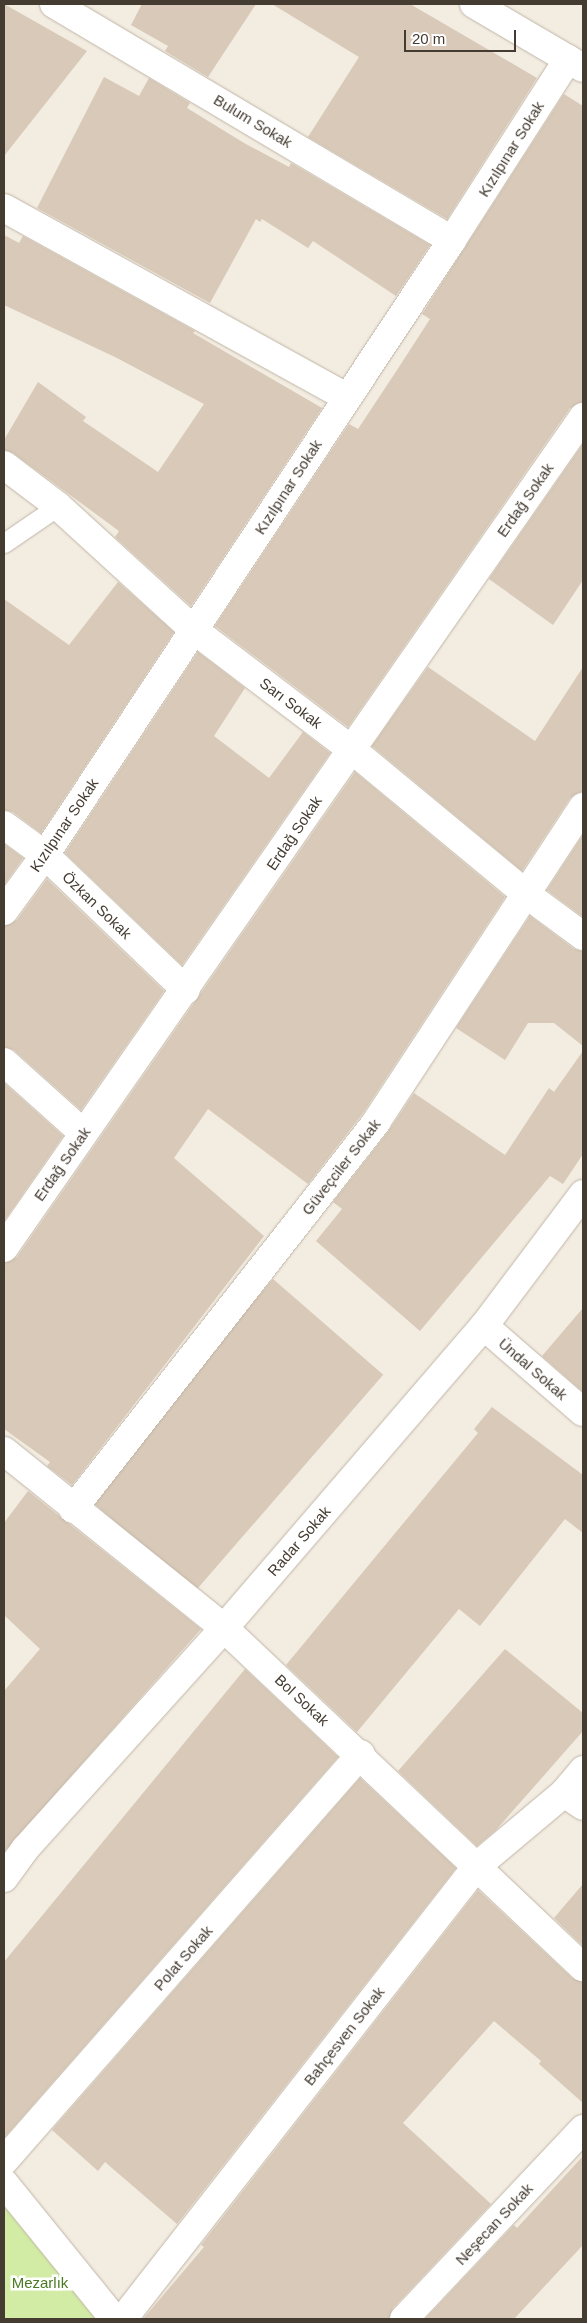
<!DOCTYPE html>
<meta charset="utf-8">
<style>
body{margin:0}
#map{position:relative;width:587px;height:2323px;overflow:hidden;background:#f2ece1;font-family:Helvetica,sans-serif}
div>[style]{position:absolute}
.green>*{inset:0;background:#d2eba5}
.building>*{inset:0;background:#d8c9b8;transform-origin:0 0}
.roads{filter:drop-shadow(0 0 1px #c1b5a6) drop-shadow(0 0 1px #c1b5a6)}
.service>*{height:19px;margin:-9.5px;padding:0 9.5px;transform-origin:9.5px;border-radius:9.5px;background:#fff}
.minor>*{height:28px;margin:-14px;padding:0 14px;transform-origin:14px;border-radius:14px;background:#fff}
span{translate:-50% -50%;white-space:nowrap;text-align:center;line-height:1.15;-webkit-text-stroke:5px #fff;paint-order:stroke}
.street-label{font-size:15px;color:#443b31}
.park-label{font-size:15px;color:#4a7a21}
.frame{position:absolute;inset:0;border:5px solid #443b31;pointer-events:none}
.scale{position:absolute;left:404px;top:30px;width:112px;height:22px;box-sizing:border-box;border:2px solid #443b31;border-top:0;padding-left:6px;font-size:15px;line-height:18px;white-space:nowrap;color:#443b31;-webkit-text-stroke:4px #fff;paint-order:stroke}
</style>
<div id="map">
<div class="green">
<i style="clip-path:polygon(4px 2179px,114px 2319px,4px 2319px)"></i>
</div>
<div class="building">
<i style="clip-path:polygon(4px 4px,87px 51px,4px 156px)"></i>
<i style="clip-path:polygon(142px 4px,256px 4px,208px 77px,165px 51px,168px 46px,131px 25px)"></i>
<i style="clip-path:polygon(272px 4px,410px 4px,537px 78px,447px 219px,308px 137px,359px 57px)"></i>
<i style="clip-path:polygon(104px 77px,139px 96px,149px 78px,190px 103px,187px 108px,244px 143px,289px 167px,291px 163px,430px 245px,396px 296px,313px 241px,308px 248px,262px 219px,260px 222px,256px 219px,210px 303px,37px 208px)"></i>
<i style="clip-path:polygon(564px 94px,583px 106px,583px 402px,570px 408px,348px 727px,215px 626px,349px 424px,358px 429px,399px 367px,430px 319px,422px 314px)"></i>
<i style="clip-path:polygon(4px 235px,19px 243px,23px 236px,195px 331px,193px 333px,322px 408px,191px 606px,115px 537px,119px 531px,13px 453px,4px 450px,4px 440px,38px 382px,86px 417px,83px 421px,158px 472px,204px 404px,115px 357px,4px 305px)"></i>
<i style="clip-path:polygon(583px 444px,583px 580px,553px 625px,489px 579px)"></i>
<i style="clip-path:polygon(118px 582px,174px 632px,41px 833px,13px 812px,4px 810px,4px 599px,69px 645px)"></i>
<i style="clip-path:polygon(198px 652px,245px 688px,214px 736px,269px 778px,303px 732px,330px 753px,182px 965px,65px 853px)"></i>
<i style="clip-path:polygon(428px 667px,535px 741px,583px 667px,583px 791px,570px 798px,522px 871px,372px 746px)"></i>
<i style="clip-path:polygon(355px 772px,505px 897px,363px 1113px,308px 1184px,208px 1109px,174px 1158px,264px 1236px,72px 1485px,47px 1466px,50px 1462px,4px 1429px,4px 1263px,17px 1257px)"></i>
<i style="clip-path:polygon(583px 835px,583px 917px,547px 890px)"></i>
<i style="clip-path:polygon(4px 844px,23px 858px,4px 885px)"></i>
<i style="clip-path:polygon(47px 879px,164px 991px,81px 1110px,14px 1050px,4px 1047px,4px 926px,17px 920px)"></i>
<i style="clip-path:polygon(530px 916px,574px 949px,583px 951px,583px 1046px,554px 1023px,528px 1023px,505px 1060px,456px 1028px)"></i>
<i style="clip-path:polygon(583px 1051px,583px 1154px,563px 1184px,550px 1176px,420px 1331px,316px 1241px,342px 1209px,333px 1202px,388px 1132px,414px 1093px,505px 1155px,549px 1088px,554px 1092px)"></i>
<i style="clip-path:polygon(4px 1083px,63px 1136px,4px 1221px)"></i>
<i style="left:273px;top:1279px;width:146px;height:287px;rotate:41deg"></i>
<i style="clip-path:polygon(583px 1308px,583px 1392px,542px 1356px)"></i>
<i style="clip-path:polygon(492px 1407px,583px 1475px,583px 1533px,565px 1519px,480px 1626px,459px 1609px,357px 1732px,286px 1665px,478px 1433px,474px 1429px)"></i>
<i style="clip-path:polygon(28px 1491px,201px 1629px,4px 1852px,4px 1691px,40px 1649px,4px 1615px,4px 1523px)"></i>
<i style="clip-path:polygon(505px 1649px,583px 1713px,583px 1731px,496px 1830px,477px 1846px,398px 1771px)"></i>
<i style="clip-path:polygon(245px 1669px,338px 1757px,4px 2138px,4px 1962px)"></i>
<i style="clip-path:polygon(360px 1778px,456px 1868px,177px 2224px,105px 2162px,98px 2171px,52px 2130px)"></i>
<i style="clip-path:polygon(583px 1884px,583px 1946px,554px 1918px)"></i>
<i style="clip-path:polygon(478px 1890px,572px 1978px,583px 1982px,583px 2103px,539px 2064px,541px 2061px,494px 2021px,403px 2123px,491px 2204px,393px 2308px,389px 2319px,143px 2319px,204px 2247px,201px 2245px)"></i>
<i style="clip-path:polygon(583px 2156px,583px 2245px,514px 2319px,425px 2319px,514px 2225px,517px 2228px)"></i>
</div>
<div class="roads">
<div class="service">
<i style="left:4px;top:543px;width:65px;rotate:-34.4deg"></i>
</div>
<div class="minor">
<i style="left:54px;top:4px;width:463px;rotate:30.7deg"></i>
<i style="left:474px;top:4px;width:126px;rotate:30.4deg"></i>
<i style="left:4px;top:208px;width:392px;rotate:28.9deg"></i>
<i style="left:4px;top:465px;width:68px;rotate:37.2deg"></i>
<i style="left:58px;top:506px;width:184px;rotate:42.4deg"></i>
<i style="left:194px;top:630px;width:197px;rotate:37.2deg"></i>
<i style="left:351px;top:749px;width:227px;rotate:39.6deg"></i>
<i style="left:526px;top:894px;width:71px;rotate:36.4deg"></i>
<i style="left:4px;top:825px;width:51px;rotate:36.2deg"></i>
<i style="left:45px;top:855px;width:195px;rotate:43.8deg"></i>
<i style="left:4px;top:911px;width:69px;rotate:-53.8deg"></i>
<i style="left:45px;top:855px;width:737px;rotate:-56.5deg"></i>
<i style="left:452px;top:240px;width:215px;rotate:-57.3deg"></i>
<i style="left:4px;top:1062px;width:106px;rotate:41.9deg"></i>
<i style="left:4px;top:1248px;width:1013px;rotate:-55.13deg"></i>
<i style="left:484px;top:1326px;width:131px;rotate:41deg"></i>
<i style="left:4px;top:1451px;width:282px;rotate:38.8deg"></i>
<i style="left:224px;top:1628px;width:494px;rotate:43.4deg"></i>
<i style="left:73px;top:1509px;width:492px;rotate:-51.9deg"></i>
<i style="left:376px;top:1122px;width:377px;rotate:-56.7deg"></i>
<i style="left:564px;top:1793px;width:23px;rotate:34deg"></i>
<i style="left:4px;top:1878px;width:36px;rotate:-54deg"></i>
<i style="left:25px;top:1849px;width:297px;rotate:-48deg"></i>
<i style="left:224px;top:1628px;width:399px;rotate:-49.3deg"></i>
<i style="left:484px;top:1326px;width:165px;rotate:-53.1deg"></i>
<i style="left:4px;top:2161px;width:541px;rotate:-48.74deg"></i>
<i style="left:4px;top:2183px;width:175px;rotate:51deg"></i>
<i style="left:123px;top:2319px;width:575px;rotate:-51.99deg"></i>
<i style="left:477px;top:1866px;width:114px;rotate:-40deg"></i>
<i style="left:564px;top:1793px;width:30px;rotate:-50deg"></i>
<i style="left:404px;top:2319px;width:261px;rotate:-46.7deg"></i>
</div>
</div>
<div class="street-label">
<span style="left:253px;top:121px;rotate:31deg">Bulum Sokak</span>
<span style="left:511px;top:149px;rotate:-58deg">Kızılpınar Sokak</span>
<span style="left:288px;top:487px;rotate:-57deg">Kızılpınar Sokak</span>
<span style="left:525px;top:500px;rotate:-55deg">Erdağ Sokak</span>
<span style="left:291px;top:703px;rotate:37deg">Sarı Sokak</span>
<span style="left:64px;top:825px;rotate:-56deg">Kızılpınar Sokak</span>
<span style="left:294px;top:833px;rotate:-56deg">Erdağ Sokak</span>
<span style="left:97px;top:905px;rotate:44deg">Özkan Sokak</span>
<span style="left:62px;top:1164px;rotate:-55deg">Erdağ Sokak</span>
<span style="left:341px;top:1167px;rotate:-52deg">Güveçciler Sokak</span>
<span style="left:533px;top:1369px;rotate:41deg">Ündal Sokak</span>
<span style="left:299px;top:1541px;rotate:-49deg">Radar Sokak</span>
<span style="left:302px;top:1700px;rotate:43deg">Bol Sokak</span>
<span style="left:183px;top:1958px;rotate:-49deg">Polat Sokak</span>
<span style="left:344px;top:2036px;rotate:-52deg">Bahçesven Sokak</span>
<span style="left:494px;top:2224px;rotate:-47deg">Neşecan Sokak</span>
</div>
<div class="park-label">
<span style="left:40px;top:2283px">Mezarlık</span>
</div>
<div class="frame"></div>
<div class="scale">20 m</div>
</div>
